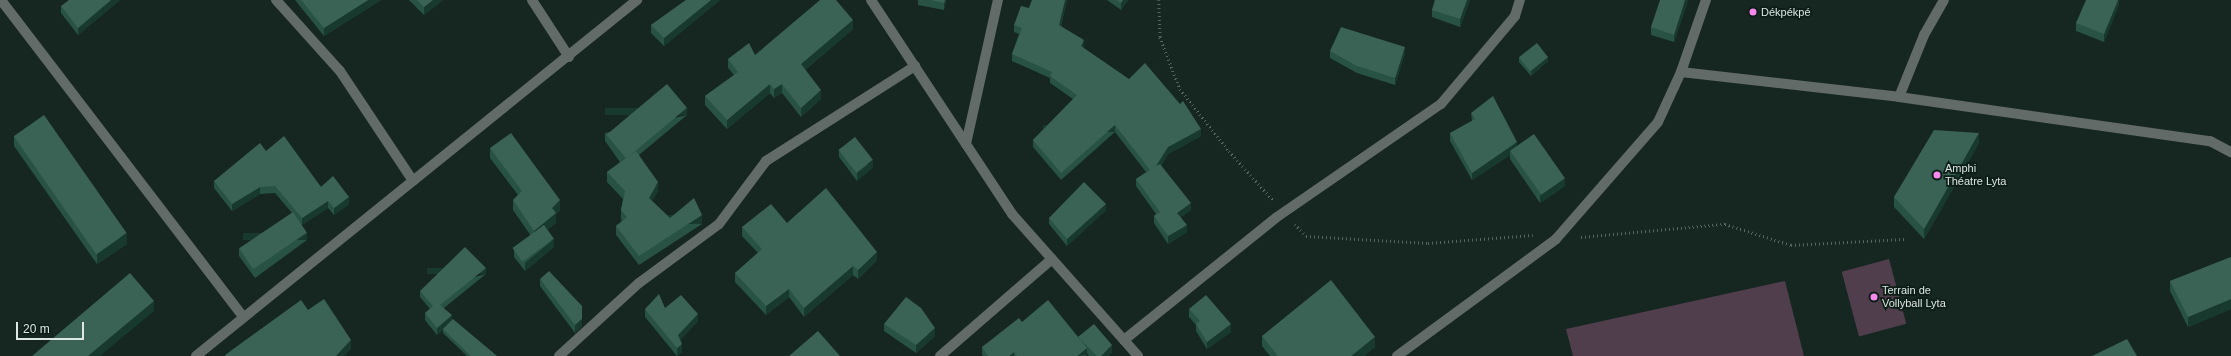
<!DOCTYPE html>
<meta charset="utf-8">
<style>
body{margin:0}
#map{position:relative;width:2231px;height:356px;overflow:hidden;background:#162620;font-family:Helvetica,sans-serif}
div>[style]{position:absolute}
.green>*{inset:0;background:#503e4d;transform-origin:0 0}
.path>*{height:2.5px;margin-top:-1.25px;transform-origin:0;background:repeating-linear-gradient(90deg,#57655f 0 1px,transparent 0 4px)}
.minor>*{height:10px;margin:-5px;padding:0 5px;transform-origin:5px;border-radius:5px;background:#636b68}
.wall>*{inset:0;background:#275244}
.shaded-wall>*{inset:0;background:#183a2e;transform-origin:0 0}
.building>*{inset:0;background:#3a6255;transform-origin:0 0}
.dots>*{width:11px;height:11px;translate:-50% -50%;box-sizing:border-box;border:2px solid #0d1d17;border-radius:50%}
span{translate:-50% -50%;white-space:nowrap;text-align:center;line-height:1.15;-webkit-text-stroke:3.5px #0d1d17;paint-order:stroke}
.poi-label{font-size:11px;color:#dde7e3}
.left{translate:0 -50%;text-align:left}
.scale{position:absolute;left:16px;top:322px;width:68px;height:18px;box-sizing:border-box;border:2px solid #dde7e3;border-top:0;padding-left:5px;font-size:12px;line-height:14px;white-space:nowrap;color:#dde7e3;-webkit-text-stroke:3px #0d1d17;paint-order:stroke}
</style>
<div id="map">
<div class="green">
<i style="left:1889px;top:259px;width:67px;height:49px;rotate:75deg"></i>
<i style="clip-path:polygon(1785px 281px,1804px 356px,1573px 356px,1566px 329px)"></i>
</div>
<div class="path">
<i style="left:1159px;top:0;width:37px;rotate:88deg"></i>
<i style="left:1160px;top:37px;width:56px;rotate:69deg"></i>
<i style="left:1180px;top:89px;width:79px;rotate:51.7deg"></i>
<i style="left:1229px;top:151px;width:66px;rotate:48.1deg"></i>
<i style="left:1295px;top:224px;width:16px;rotate:47deg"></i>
<i style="left:1306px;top:236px;width:122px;rotate:3.3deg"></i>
<i style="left:1428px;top:243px;width:105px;rotate:-4.4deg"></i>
<i style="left:1581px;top:237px;width:145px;rotate:-5.2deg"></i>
<i style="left:1725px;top:224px;width:69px;rotate:17.7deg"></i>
<i style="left:1791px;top:245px;width:114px;rotate:-3deg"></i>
</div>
<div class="minor">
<i style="left:1px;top:0;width:399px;rotate:52.6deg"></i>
<i style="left:276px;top:0;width:96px;rotate:48deg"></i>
<i style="left:340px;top:71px;width:132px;rotate:56.4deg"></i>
<i style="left:532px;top:0;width:68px;rotate:57deg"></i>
<i style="left:871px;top:0;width:256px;rotate:56.6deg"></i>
<i style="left:1012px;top:214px;width:190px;rotate:48.4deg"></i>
<i style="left:1681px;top:72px;width:219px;rotate:6.5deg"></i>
<i style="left:1899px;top:97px;width:314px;rotate:8.1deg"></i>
<i style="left:2210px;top:141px;width:24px;rotate:28deg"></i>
<i style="left:1899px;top:97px;width:67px;rotate:-68deg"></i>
<i style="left:1924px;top:35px;width:40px;rotate:-60.3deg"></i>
<i style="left:966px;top:144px;width:148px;rotate:-77.5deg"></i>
<i style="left:1124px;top:340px;width:196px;rotate:-38.8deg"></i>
<i style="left:1277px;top:217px;width:199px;rotate:-34.6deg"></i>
<i style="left:1441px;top:104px;width:115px;rotate:-49.9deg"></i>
<i style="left:1515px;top:16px;width:17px;rotate:-73deg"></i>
<i style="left:196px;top:356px;width:567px;rotate:-38.91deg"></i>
<i style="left:559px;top:356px;width:108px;rotate:-42.4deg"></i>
<i style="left:639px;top:283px;width:99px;rotate:-36.4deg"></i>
<i style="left:719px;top:224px;width:79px;rotate:-53.3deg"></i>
<i style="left:766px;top:161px;width:177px;rotate:-32.5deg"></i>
<i style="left:940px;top:356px;width:148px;rotate:-40.9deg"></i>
<i style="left:1397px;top:356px;width:197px;rotate:-36.3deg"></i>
<i style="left:1556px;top:239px;width:155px;rotate:-48.9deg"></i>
<i style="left:1658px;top:122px;width:55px;rotate:-65.3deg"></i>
<i style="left:1681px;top:72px;width:76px;rotate:-70.9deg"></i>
</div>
<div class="wall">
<i style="clip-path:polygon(120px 0,78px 35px,61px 13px,61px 6px)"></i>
<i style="clip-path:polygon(295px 0,381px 0,324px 36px)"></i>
<i style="clip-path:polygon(409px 0,443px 0,424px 15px)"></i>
<i style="clip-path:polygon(686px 0,720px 0,664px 46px,651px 33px,651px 25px)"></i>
<i style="clip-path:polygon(918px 0,946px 0,944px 10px,918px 5px)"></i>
<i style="clip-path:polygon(1032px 0,1067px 0,1061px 26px,1084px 47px,1083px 48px,1201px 136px,1168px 154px,1161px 166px,1191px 210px,1181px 217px,1187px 232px,1168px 244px,1154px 223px,1154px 216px,1156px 214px,1136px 186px,1136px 179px,1146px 172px,1115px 132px,1061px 180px,1033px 147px,1033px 140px,1073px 99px,1050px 83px,1050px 78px,1012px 61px,1012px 54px,1019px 34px,1014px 32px,1014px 25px,1029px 8px)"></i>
<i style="clip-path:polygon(1107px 0,1128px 0,1121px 10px)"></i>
<i style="clip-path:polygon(1435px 0,1470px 0,1460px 27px,1432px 17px,1432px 10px)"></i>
<i style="clip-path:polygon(1688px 0,1674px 42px,1651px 35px,1651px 27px)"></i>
<i style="clip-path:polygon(2119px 0,2119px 4px,2104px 42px,2076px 31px,2076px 23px)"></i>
<i style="clip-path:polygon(853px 29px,805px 70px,821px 99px,801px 117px,782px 93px,774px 98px,770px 93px,727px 129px,705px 105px,705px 96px,734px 75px,728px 68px,728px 59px,755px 55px)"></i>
<i style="clip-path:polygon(1330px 51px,1405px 53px,1395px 85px,1357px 73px,1330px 58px)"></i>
<i style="clip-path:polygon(1519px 58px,1548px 61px,1531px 76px,1519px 62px)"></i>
<i style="clip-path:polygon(1471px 113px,1517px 146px,1565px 186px,1540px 203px,1510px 159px,1510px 155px,1472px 180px,1450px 141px,1450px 133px,1472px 121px)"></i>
<i style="clip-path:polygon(687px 115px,639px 155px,658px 191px,652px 201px,670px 218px,702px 224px,639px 265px,616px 235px,616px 226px,622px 221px,621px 219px,621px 210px,623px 199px,607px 182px,607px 172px,620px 162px,605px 141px,605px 133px)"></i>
<i style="clip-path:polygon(14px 136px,127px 244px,97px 264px,14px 146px)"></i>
<i style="clip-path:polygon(1979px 143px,1924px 239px,1894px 207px,1894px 197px)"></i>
<i style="clip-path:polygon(490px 148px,560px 210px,556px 214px,556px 223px,547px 230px,554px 247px,525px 271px,514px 257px,514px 250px,531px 236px,513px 210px,513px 200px,518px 195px,490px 158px)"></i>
<i style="clip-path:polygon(839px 150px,873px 167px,857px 181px,839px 157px)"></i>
<i style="clip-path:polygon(266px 151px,349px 204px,334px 215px,328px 208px,302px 225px,299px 222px,307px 240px,255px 278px,239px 256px,239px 249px,292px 213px,275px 193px,260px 194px,232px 211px,214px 188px,214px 181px)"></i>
<i style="clip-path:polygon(1106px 210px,1067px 246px,1049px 224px,1049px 218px)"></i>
<i style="clip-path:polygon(787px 223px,877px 260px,858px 279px,853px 275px,804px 317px,789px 297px,766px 315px,735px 282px,735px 273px,758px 253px,742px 236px,742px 227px)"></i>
<i style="clip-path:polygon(2231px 257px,2231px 309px,2188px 327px,2170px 291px,2170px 281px)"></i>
<i style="clip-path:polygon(486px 274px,444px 308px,452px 320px,497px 356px,467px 356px,443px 333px,443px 329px,445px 328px,437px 335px,425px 320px,425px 313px,430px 309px,420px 297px,420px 291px)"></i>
<i style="clip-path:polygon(540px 279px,582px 326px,575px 333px,540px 286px)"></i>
<i style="clip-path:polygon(665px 308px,698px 321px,680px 340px,682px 352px,677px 356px,645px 317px,645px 309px)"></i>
<i style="clip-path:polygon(1189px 309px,1231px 332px,1207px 349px,1196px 331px,1196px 325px,1189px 317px)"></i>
<i style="clip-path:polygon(1022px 322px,1078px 338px,1112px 352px,1108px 356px,1089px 356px,1087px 353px,1087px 355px,1086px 356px,983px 356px,982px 354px,982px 347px)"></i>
<i style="clip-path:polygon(884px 324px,935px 336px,916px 353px,884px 331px)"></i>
<i style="clip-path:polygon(1262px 336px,1375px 347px,1364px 356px,1270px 356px,1262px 346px)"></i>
</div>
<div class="shaded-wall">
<i style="clip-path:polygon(111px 0,120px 0,78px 35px,78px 28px)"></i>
<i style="clip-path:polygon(368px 0,381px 0,324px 36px,324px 28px)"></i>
<i style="clip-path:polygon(433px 0,443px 0,424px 15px,424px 7px)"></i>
<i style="clip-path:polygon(711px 0,720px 0,664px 46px,664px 38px)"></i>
<i style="clip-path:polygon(945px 0,946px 0,944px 10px,944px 3px)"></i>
<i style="clip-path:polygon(1065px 0,1067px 0,1059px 32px,1059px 25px)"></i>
<i style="clip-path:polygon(1123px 0,1128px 0,1121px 10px,1121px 3px)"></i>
<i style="clip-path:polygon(1467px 0,1470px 0,1460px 27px,1460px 19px)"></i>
<i style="clip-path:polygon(1685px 0,1688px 0,1674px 42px,1674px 35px)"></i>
<i style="clip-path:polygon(2118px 0,2119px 0,2119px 4px,2104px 42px,2104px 34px)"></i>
<i style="clip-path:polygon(853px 20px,853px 29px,801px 73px,801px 64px)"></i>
<i style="clip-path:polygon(1084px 40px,1084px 47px,1081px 53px,1081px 46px)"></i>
<i style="clip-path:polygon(1405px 47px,1405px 53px,1395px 85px,1395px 78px)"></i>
<i style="clip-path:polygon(1548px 57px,1548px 61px,1531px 76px,1531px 71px)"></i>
<i style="clip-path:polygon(770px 84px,770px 93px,727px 129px,727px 120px)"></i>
<i style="clip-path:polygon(782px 84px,782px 93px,774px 98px,774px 89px)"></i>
<i style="clip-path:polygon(821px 90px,821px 99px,801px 117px,801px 108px)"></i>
<i style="left:687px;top:108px;width:7px;height:82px;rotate:90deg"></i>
<i style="left:1115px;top:125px;width:7px;height:72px;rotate:90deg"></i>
<i style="clip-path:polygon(1201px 129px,1201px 136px,1168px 154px,1156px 174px,1156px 166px,1168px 147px)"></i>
<i style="clip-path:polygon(1979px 133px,1979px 143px,1924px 239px,1924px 229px)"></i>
<i style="clip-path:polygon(1517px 142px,1517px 150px,1510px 151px,1510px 155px,1472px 180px,1472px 173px)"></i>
<i style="clip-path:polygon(873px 160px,873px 167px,857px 181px,857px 173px)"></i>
<i style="clip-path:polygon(1565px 178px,1565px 186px,1540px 203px,1540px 195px)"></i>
<i style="clip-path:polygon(658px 182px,658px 191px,649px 207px,649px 198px)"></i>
<i style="clip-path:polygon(260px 187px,260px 194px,232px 211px,232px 204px)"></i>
<i style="clip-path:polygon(349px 197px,349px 204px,334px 215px,334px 208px)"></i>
<i style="clip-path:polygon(560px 200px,560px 210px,556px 214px,556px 223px,534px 241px,534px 231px,552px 208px)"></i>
<i style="clip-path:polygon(328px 201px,328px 208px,302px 225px,302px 218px)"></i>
<i style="clip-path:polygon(1191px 203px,1191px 210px,1177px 220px,1177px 213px)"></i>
<i style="clip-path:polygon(1106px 204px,1106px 210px,1067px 246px,1067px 239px)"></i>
<i style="left:702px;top:215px;width:9px;height:75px;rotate:90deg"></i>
<i style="clip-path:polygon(1187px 225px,1187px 232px,1168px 244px,1168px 236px)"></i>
<i style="clip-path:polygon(127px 233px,127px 244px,97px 264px,97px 254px)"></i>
<i style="left:307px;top:233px;width:7px;height:64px;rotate:90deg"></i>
<i style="clip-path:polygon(554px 239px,554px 247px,525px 271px,525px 263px)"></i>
<i style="clip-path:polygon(877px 252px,877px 260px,858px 279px,858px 270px)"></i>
<i style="clip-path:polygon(853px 266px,853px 275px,804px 317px,804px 308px)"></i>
<i style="left:486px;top:268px;width:6px;height:59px;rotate:90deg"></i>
<i style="clip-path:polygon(789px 289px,789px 297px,766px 315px,766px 306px)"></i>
<i style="clip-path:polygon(2231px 299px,2231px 309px,2188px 327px,2188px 317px)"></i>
<i style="clip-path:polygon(154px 301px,154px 311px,100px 356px,88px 356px)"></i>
<i style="clip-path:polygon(582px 306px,582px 326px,575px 333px,575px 325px)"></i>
<i style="clip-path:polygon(698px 314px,698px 321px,678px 342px,678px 335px)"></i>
<i style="clip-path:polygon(452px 315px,452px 321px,437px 335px,437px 328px)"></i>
<i style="clip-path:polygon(1231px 324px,1231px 332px,1207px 349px,1207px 342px)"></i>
<i style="clip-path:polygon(935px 328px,935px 336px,916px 353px,916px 345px)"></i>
<i style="clip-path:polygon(1375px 337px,1375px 347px,1364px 356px,1351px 356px)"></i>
<i style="clip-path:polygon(351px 340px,351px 349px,344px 356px,336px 356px)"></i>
<i style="clip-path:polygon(682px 344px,682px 352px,677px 356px,677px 348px)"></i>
<i style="clip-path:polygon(1112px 345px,1112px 352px,1108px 356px,1101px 356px)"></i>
<i style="clip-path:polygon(1087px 348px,1087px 355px,1077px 356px)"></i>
<i style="clip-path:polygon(1014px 352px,1014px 356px,1009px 356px)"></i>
</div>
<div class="building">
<i style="clip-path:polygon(69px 0,111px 0,78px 28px,61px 6px)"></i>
<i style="clip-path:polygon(301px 0,368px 0,324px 28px)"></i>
<i style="clip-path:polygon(417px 0,433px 0,424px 7px)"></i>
<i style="clip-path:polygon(686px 0,711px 0,664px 38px,651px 25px)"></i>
<i style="clip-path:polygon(820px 0,836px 0,853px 20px,801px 64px,821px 90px,801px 108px,782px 84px,774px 89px,770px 84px,727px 120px,705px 96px,738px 72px,728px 59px,749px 43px,755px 55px)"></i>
<i style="clip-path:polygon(931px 0,945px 0,944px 3px)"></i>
<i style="clip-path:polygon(1032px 0,1065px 0,1059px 25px,1084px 40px,1081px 46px,1129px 79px,1145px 63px,1180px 104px,1183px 101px,1201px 129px,1168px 147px,1156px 166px,1160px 164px,1191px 203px,1177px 213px,1187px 225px,1168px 236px,1154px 216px,1160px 212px,1136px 179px,1150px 170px,1115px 125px,1061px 173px,1033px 140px,1077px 95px,1050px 76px,1052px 72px,1012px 54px,1022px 28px,1014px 25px,1021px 6px,1029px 8px)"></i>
<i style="clip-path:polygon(1117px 0,1123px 0,1121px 3px)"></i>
<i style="clip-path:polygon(1435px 0,1467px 0,1460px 19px,1432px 10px)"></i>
<i style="clip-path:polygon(1660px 0,1685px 0,1674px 35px,1651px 27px)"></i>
<i style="clip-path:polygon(2086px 0,2118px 0,2104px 34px,2076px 23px)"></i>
<i style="clip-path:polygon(1341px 27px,1405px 47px,1395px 78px,1357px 66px,1330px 51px)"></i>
<i style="left:1537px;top:43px;width:18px;height:23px;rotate:52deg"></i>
<i style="left:667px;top:84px;width:31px;height:79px;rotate:50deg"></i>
<i style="clip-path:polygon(1493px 96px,1517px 142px,1472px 173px,1450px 133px,1475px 119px,1471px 113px)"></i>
<i style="left:44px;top:115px;width:144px;height:37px;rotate:55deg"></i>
<i style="clip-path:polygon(1934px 130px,1979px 133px,1924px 229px,1894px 197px)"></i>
<i style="clip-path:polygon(511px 133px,560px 200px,552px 208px,556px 213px,534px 231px,513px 200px,522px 191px,490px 148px)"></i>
<i style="left:1534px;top:134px;width:54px;height:29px;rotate:55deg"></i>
<i style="clip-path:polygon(284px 136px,321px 187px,333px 176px,349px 197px,334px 208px,328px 201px,302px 218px,275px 186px,260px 187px,232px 204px,214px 181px,260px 143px,266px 151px)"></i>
<i style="left:855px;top:137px;width:29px;height:21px;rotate:52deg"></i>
<i style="clip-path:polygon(636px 151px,658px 182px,649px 198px,670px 218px,694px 198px,702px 215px,639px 256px,616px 226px,627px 217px,621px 210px,625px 191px,607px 172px)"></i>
<i style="clip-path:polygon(1084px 182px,1106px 204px,1067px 239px,1049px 218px)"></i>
<i style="clip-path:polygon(826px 188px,877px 252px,858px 270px,853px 266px,804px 308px,789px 289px,766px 306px,735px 273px,762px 249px,742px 227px,771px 204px,787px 223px)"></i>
<i style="left:293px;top:212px;width:25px;height:65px;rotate:56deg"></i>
<i style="left:544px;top:225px;width:17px;height:39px;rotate:54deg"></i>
<i style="clip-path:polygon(465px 247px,486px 268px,440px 305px,452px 315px,437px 328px,425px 313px,433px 306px,420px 291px)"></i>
<i style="clip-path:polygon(2231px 257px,2231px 299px,2188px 317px,2170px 281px)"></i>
<i style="clip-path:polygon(549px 271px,582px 306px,582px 319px,575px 325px,540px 279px)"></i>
<i style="clip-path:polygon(130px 273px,154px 301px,88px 356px,32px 356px)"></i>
<i style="clip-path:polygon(1331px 280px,1375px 337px,1351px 356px,1278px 356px,1262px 336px)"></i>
<i style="clip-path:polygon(659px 294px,665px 308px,681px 295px,698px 314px,678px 335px,682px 344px,677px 348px,645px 309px)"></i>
<i style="clip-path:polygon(1206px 295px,1231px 324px,1207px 342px,1196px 324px,1200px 321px,1189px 309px)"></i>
<i style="clip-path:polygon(906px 297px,921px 308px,935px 328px,916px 345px,884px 324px)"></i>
<i style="clip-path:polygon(324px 299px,351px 340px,336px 356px,225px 356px,225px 355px,301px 300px,308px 310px)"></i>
<i style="clip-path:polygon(1048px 300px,1087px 348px,1077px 356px,1017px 356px,1014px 352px,1009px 356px,988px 356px,982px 347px,1019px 318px,1022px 322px)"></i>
<i style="clip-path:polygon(453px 319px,497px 356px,471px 356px,443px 329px)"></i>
<i style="clip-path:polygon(1094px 324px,1112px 345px,1101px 356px,1097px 356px,1078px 337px)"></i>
<i style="clip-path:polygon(818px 331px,840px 356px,789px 356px)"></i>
<i style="clip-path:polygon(2127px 339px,2137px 356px,2092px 356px)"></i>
</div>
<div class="dots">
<i style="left:1753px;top:12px;background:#f788ec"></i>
<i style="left:1937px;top:175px;background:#f788ec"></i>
<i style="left:1874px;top:297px;background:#f788ec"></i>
</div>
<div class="poi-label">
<span class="left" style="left:1761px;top:12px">Dékpékpé</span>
<span class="left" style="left:1945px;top:175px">Amphi<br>Théatre Lyta</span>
<span class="left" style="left:1882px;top:297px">Terrain de<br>Vollyball Lyta</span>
</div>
<div class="scale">20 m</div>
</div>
